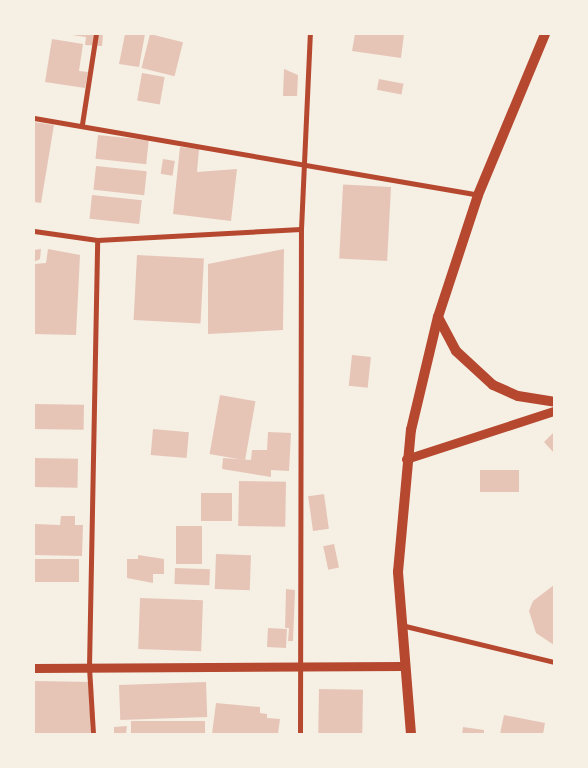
<!DOCTYPE html>
<style>
body{margin:0}
#map{position:relative;width:588px;height:768px;overflow:hidden;background:#f6efe4;font-family:Figtree,sans-serif}
div>[style]{position:absolute}
.building>*{inset:0;background:#e6c5b7;transform-origin:0 0}
.minor>*{height:5px;margin:-2.5px;padding:0 2.5px;transform-origin:2.5px;border-radius:2.5px;background:#b5482f}
.tertiary>*{height:9px;margin:-4.5px;padding:0 4.5px;transform-origin:4.5px;border-radius:4.5px;background:#b5482f}
.secondary>*{height:10px;margin:-5px;padding:0 5px;transform-origin:5px;border-radius:5px;background:#b5482f}
span{translate:-50% -50%;white-space:nowrap;text-align:center;line-height:1.15;-webkit-text-stroke:4.5px #f6efe4;paint-order:stroke}
.frame{position:absolute;inset:0;border:35px solid #f6efe4;pointer-events:none}
</style>
<div id="map">
<div class="building">
<i style="clip-path:polygon(65px 34px,103px 34px,102px 46px,85px 45px,86px 37px)"></i>
<i style="clip-path:polygon(125px 34px,145px 34px,139px 67px,119px 64px)"></i>
<i style="left:150px;top:34px;width:34px;height:35px;rotate:14deg"></i>
<i style="clip-path:polygon(355px 34px,404px 34px,401px 58px,352px 51px)"></i>
<i style="clip-path:polygon(52px 39px,83px 44px,79px 71px,88px 72px,85px 88px,45px 82px)"></i>
<i style="clip-path:polygon(284px 69px,298px 75px,297px 96px,283px 96px)"></i>
<i style="left:142px;top:73px;width:23px;height:28px;rotate:10deg"></i>
<i style="left:379px;top:79px;width:25px;height:11px;rotate:11deg"></i>
<i style="clip-path:polygon(34px 122px,54px 125px,41px 203px,34px 202px)"></i>
<i style="left:98px;top:135px;width:51px;height:24px;rotate:6deg"></i>
<i style="clip-path:polygon(180px 147px,199px 149px,197px 172px,237px 169px,231px 221px,173px 214px)"></i>
<i style="left:163px;top:159px;width:12px;height:15px;rotate:9deg"></i>
<i style="left:96px;top:166px;width:51px;height:24px;rotate:6deg"></i>
<i style="left:391px;top:187px;width:74px;height:48px;rotate:93deg"></i>
<i style="left:92px;top:195px;width:50px;height:24px;rotate:6deg"></i>
<i style="clip-path:polygon(41px 249px,40px 259px,34px 262px,34px 250px)"></i>
<i style="clip-path:polygon(48px 249px,80px 255px,76px 335px,34px 334px,34px 264px,46px 263px)"></i>
<i style="clip-path:polygon(284px 249px,283px 330px,208px 334px,208px 264px)"></i>
<i style="left:137px;top:255px;width:67px;height:65px;rotate:3deg"></i>
<i style="left:352px;top:355px;width:19px;height:31px;rotate:6deg"></i>
<i style="left:220px;top:395px;width:36px;height:60px;rotate:10deg"></i>
<i style="left:34px;top:404px;width:50px;height:25px;rotate:1deg"></i>
<i style="left:153px;top:429px;width:36px;height:26px;rotate:5deg"></i>
<i style="clip-path:polygon(268px 432px,291px 433px,289px 471px,271px 470px,271px 477px,222px 469px,223px 458px,251px 460px,252px 450px,267px 450px)"></i>
<i style="clip-path:polygon(554px 432px,554px 453px,544px 442px)"></i>
<i style="left:34px;top:458px;width:44px;height:29px;rotate:1deg"></i>
<i style="left:519px;top:470px;width:22px;height:39px;rotate:90deg"></i>
<i style="left:239px;top:481px;width:47px;height:45px;rotate:1deg"></i>
<i style="left:201px;top:493px;width:31px;height:28px"></i>
<i style="left:324px;top:494px;width:35px;height:16px;rotate:82deg"></i>
<i style="clip-path:polygon(61px 516px,75px 516px,75px 525px,83px 525px,82px 556px,34px 555px,35px 524px,60px 525px)"></i>
<i style="left:176px;top:526px;width:26px;height:38px"></i>
<i style="left:334px;top:544px;width:24px;height:11px;rotate:78deg"></i>
<i style="left:216px;top:554px;width:35px;height:35px;rotate:2deg"></i>
<i style="clip-path:polygon(138px 555px,164px 559px,164px 574px,153px 574px,153px 583px,127px 578px,127px 559px,138px 559px)"></i>
<i style="left:34px;top:559px;width:45px;height:23px"></i>
<i style="left:175px;top:568px;width:35px;height:16px;rotate:2deg"></i>
<i style="clip-path:polygon(554px 585px,554px 645px,536px 633px,529px 611px,533px 601px)"></i>
<i style="clip-path:polygon(286px 589px,295px 590px,293px 641px,288px 641px,289px 628px,285px 628px)"></i>
<i style="left:140px;top:598px;width:63px;height:51px;rotate:2deg"></i>
<i style="left:268px;top:628px;width:19px;height:19px;rotate:3deg"></i>
<i style="left:34px;top:681px;width:57px;height:53px;rotate:1deg"></i>
<i style="left:206px;top:682px;width:35px;height:87px;rotate:88deg"></i>
<i style="left:319px;top:689px;width:44px;height:45px;rotate:1deg"></i>
<i style="clip-path:polygon(216px 703px,260px 707px,260px 713px,267px 714px,267px 718px,280px 719px,278px 734px,212px 734px)"></i>
<i style="clip-path:polygon(504px 715px,545px 723px,543px 734px,500px 734px)"></i>
<i style="left:131px;top:721px;width:74px;height:13px"></i>
<i style="clip-path:polygon(127px 726px,126px 734px,114px 734px,114px 727px)"></i>
<i style="clip-path:polygon(463px 727px,484px 730px,484px 734px,462px 734px)"></i>
</div>
<div class="minor">
<i style="left:34px;top:118px;width:451px;rotate:9.8deg"></i>
<i style="left:82px;top:124px;width:91px;rotate:-81.2deg"></i>
<i style="left:34px;top:231px;width:64px;rotate:8.1deg"></i>
<i style="left:97px;top:240px;width:204px;rotate:-3.1deg"></i>
<i style="left:401px;top:625px;width:157px;rotate:13.6deg"></i>
<i style="left:93px;top:734px;width:67px;rotate:-93.4deg"></i>
<i style="left:89px;top:667px;width:427px;rotate:-88.9deg"></i>
<i style="left:300px;top:734px;width:505px;rotate:-89.89deg"></i>
<i style="left:301px;top:229px;width:195px;rotate:-87.4deg"></i>
</div>
<div class="tertiary">
<i style="left:406px;top:459px;width:156px;rotate:-18deg"></i>
<i style="left:34px;top:668px;width:369px;rotate:-0.3deg"></i>
</div>
<div class="secondary">
<i style="left:438px;top:317px;width:38px;rotate:62deg"></i>
<i style="left:456px;top:351px;width:50px;rotate:42.6deg"></i>
<i style="left:493px;top:385px;width:27px;rotate:24deg"></i>
<i style="left:518px;top:396px;width:36px;rotate:9deg"></i>
<i style="left:411px;top:734px;width:163px;rotate:-94.6deg"></i>
<i style="left:398px;top:572px;width:143px;rotate:-84.8deg"></i>
<i style="left:411px;top:430px;width:116px;rotate:-76.6deg"></i>
<i style="left:438px;top:317px;width:128px;rotate:-71.8deg"></i>
<i style="left:478px;top:195px;width:174px;rotate:-67.4deg"></i>
</div>
<div class="frame"></div>
</div>
